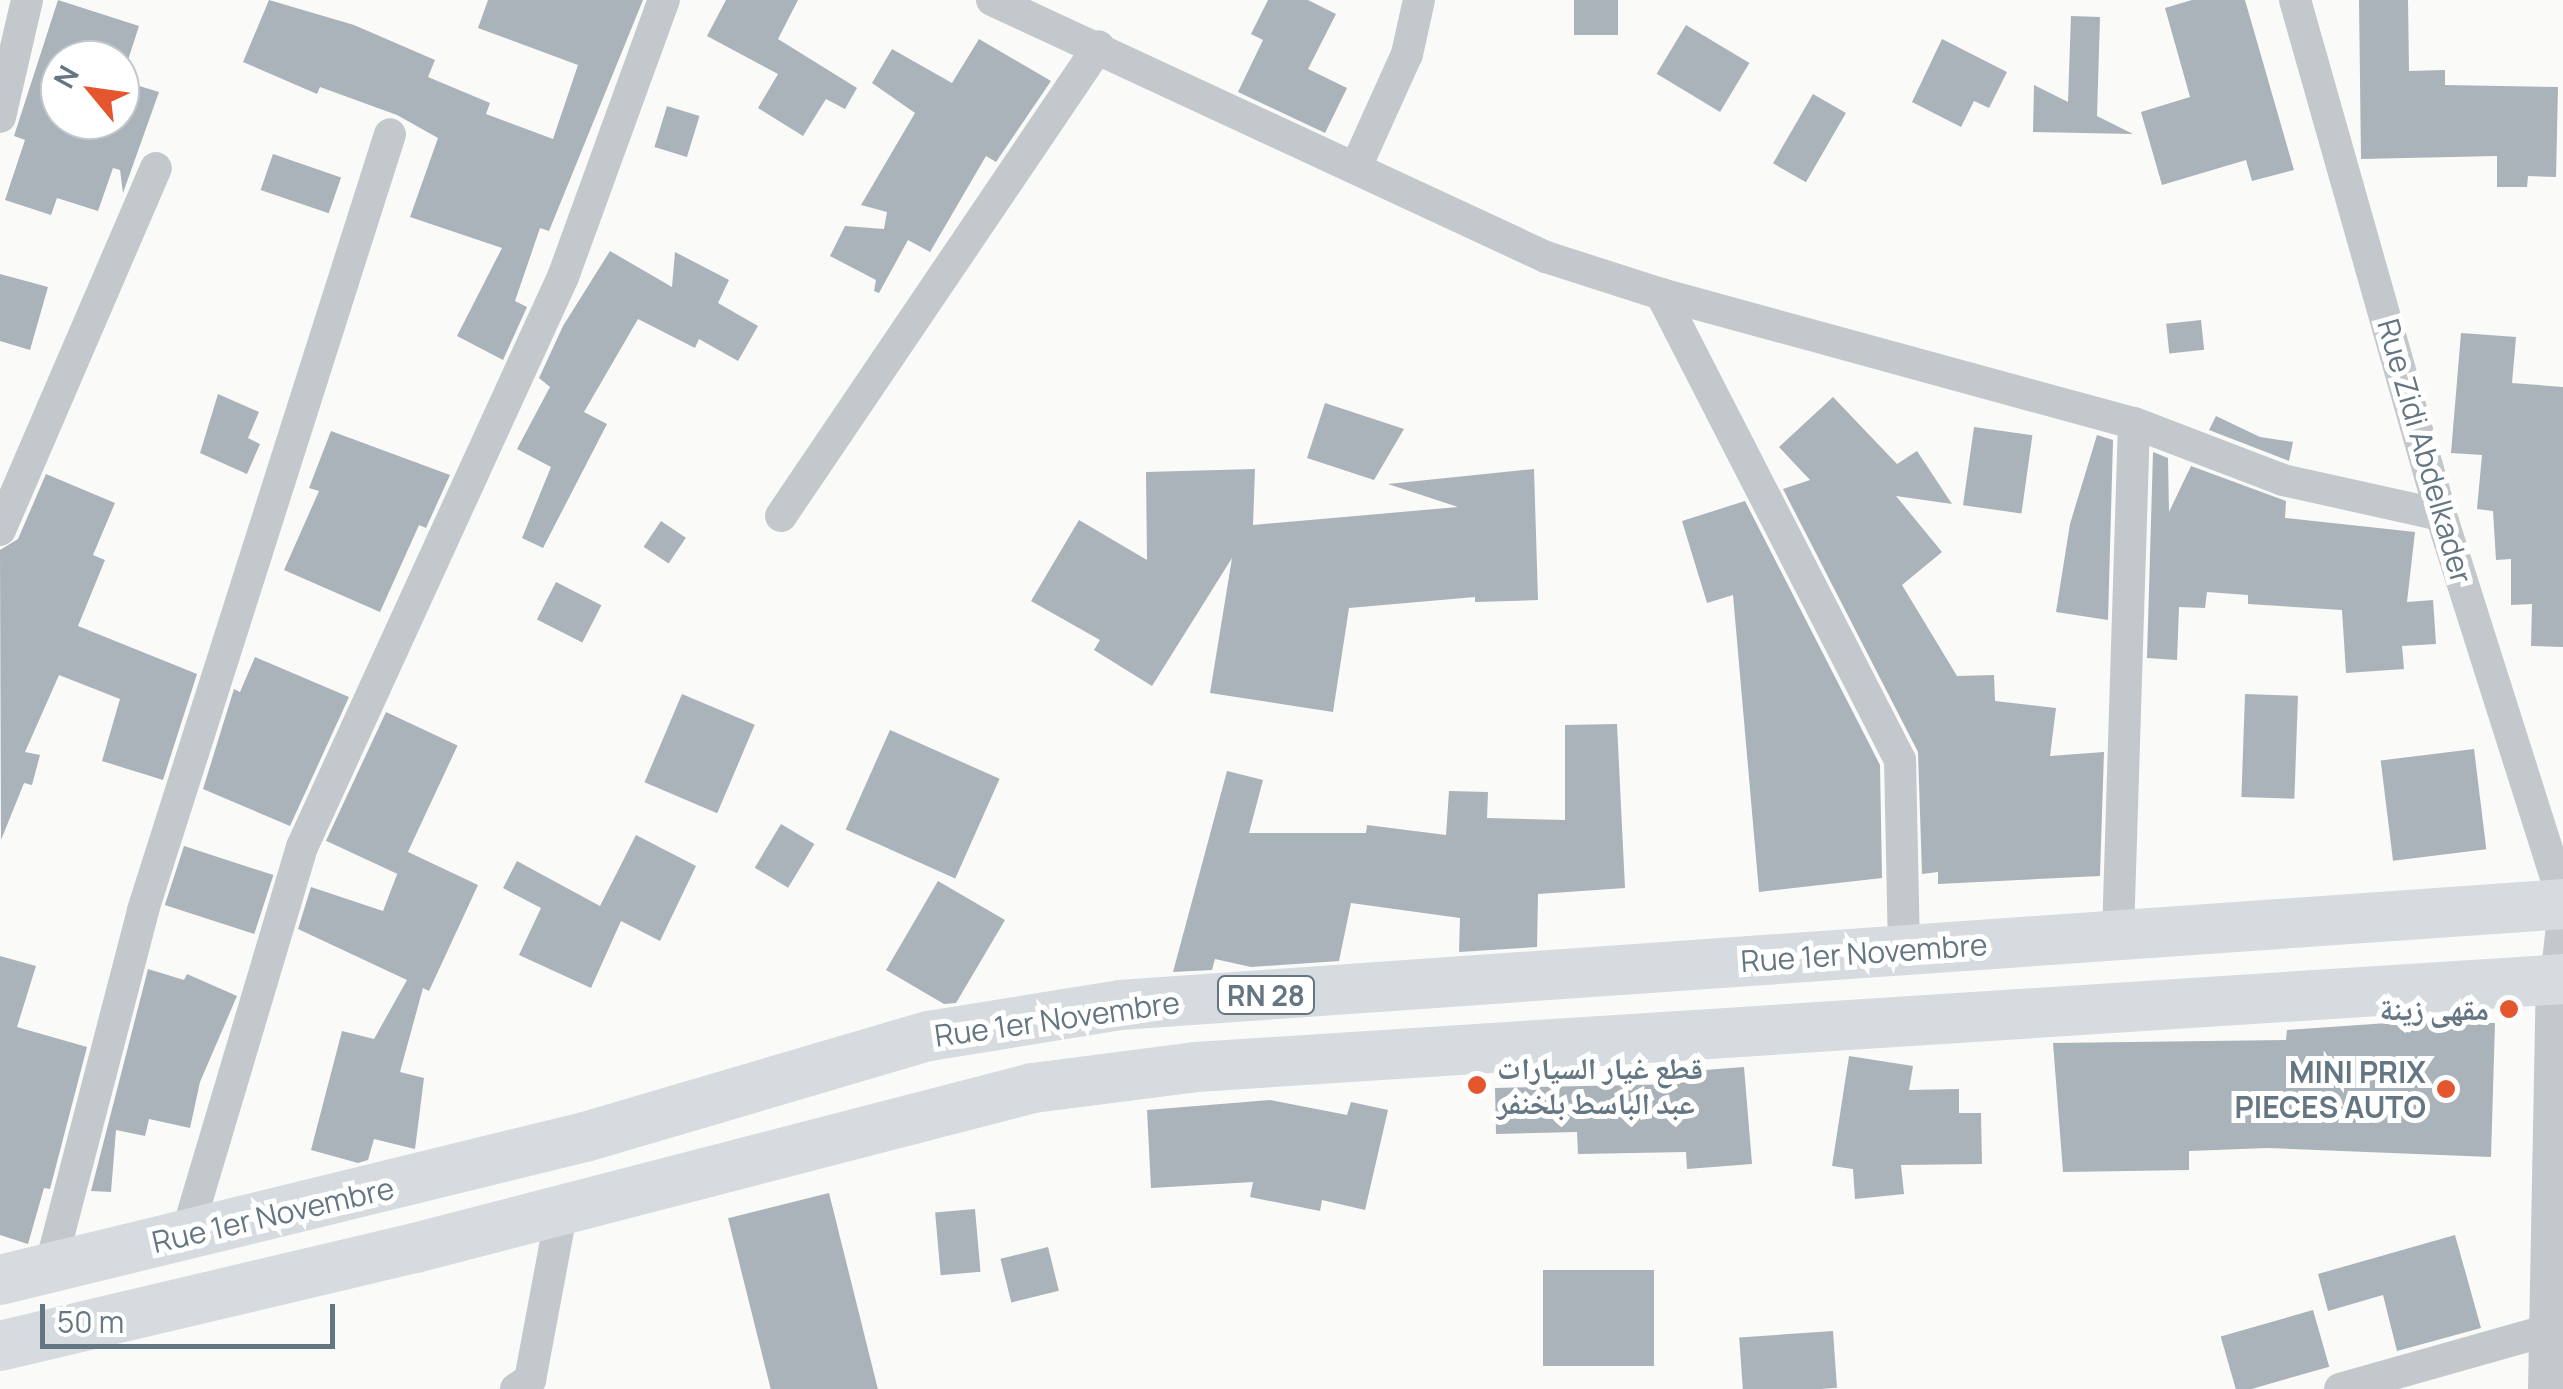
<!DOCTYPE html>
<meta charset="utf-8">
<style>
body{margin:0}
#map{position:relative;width:2563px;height:1389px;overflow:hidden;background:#fafaf8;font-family:Manrope,"Noto Naskh Arabic",sans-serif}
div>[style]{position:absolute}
.building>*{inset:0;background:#aab3b9;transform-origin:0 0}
.minor>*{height:32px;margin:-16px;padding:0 16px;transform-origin:16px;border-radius:16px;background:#c3c8cc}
.tertiary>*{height:40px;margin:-20px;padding:0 20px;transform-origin:20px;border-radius:20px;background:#c3c8cc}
.primary>*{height:50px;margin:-25px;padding:0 25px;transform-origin:25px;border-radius:25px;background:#d6dbdf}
.dots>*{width:28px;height:28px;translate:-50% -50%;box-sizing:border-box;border:5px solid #fff;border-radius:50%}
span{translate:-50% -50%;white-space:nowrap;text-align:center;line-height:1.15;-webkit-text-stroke:10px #fff;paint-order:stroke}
.shield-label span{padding:2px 8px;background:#fff;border:2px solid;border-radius:8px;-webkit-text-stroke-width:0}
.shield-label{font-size:28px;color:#657683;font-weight:700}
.street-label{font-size:30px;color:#657683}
.poi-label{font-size:30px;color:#657683;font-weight:700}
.right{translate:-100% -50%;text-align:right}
.left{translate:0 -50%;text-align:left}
.north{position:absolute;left:40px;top:40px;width:100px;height:100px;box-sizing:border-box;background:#fff;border:2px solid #c1c8cd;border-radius:50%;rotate:299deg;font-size:28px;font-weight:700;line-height:40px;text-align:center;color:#657683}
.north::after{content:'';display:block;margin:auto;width:35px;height:45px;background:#e4572e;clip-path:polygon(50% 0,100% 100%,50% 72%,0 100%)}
.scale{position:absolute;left:40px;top:1304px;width:295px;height:45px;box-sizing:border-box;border:5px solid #657683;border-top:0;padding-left:12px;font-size:30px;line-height:35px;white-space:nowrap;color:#657683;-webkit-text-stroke:8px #fff;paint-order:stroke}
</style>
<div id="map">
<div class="building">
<i style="clip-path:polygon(58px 0,139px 26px,128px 60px,60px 60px,60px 120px,120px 120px,120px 80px,159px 92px,123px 193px,120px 170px,113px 168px,98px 211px,57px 198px,51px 215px,5px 200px,25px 140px,14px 136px)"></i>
<i style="clip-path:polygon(269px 0,354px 25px,435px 60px,428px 77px,490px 103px,486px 114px,553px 139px,578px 65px,478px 28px,488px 0,643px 0,549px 231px,540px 228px,515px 301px,527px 307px,503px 360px,457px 336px,502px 248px,410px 217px,438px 138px,397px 115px,320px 87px,317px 94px,243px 62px)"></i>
<i style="clip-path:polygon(726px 0,798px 0,778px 39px,857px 88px,845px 109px,826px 99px,803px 136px,758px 108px,778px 74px,707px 36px)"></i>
<i style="clip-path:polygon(1268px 0,1308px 0,1336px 14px,1308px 69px,1347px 88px,1325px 133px,1238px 92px,1263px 40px,1251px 34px)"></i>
<i style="left:1574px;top:0;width:44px;height:35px"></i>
<i style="clip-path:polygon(2192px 0,2245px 0,2294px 170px,2252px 181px,2246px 160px,2162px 185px,2141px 112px,2190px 97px,2165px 8px)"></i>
<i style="clip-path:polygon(2359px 0,2408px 0,2409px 71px,2445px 70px,2445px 85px,2558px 87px,2556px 177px,2528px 176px,2527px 187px,2497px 187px,2497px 156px,2361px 159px)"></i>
<i style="clip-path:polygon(2071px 16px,2100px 17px,2097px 116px,2133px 134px,2033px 132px,2034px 85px,2068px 102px)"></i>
<i style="left:1686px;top:25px;width:74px;height:57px;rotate:31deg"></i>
<i style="clip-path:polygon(979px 39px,1051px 81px,996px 162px,986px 156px,930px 252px,908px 240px,879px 293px,874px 291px,876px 280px,830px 256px,845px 226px,884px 229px,887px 212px,861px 205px,915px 113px,872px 83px,892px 49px,952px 83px)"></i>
<i style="clip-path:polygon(1942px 39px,2007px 72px,1989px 108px,1974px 101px,1961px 127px,1912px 102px)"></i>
<i style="left:1813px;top:94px;width:38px;height:80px;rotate:30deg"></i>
<i style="left:667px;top:106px;width:34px;height:43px;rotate:17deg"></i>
<i style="left:273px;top:154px;width:72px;height:38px;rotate:19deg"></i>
<i style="clip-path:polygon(610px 251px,672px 287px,675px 252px,729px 280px,718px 303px,758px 326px,738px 361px,699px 339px,695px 348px,638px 319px,584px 412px,607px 424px,543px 548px,522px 538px,551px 467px,517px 449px,550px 387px,539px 378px,563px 326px)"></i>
<i style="clip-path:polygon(0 274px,48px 287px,30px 350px,0 341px)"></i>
<i style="left:2201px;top:320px;width:30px;height:35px;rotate:84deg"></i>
<i style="clip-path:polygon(2461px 333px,2516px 337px,2512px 383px,2563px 387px,2563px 647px,2531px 646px,2532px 604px,2511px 605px,2511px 559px,2496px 560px,2493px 511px,2477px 509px,2482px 455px,2451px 453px)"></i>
<i style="clip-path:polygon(218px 394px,259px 412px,248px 438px,260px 444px,247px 474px,200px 453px)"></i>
<i style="clip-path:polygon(1833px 397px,1897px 464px,1917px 451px,1952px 504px,1896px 496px,1942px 552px,1902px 585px,1957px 676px,1994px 675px,1995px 701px,2056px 708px,2050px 756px,2104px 752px,2100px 876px,1938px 884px,1938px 872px,1922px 874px,1918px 752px,1783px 489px,1810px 480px,1779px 447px)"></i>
<i style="clip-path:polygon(1325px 403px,1404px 429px,1374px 480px,1307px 458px)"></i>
<i style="clip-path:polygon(2216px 416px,2260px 437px,2293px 442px,2289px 461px,2209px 430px)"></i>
<i style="left:1974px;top:427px;width:59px;height:79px;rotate:8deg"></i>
<i style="clip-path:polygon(331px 431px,450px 475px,426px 528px,419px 525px,380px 612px,284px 570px,319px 491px,309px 488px)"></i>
<i style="clip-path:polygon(2097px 435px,2113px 440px,2108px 620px,2056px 612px,2070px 524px)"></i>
<i style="clip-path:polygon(2153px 452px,2168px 458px,2169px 512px,2191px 466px,2286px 501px,2285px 518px,2415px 532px,2407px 602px,2433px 600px,2436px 644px,2402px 646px,2404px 669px,2346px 673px,2342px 610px,2248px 604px,2248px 595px,2207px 592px,2205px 608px,2179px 607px,2177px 660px,2147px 658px)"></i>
<i style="clip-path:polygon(1255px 469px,1253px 525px,1458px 507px,1388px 484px,1534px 469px,1538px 600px,1475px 602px,1475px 597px,1349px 608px,1333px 712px,1210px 693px,1232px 558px,1152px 686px,1094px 650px,1100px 640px,1031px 601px,1079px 520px,1147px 560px,1146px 472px)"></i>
<i style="clip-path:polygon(46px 474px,115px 503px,93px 555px,105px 560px,78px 626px,197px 674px,163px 780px,102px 761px,120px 699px,59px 675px,25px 752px,40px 755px,32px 785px,24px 783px,1px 840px,0 550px,18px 539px)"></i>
<i style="clip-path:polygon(1745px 501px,1880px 765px,1882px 878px,1759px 892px,1733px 595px,1707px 603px,1682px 521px)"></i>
<i style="left:661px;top:521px;width:30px;height:31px;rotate:34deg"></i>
<i style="left:556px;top:582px;width:51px;height:42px;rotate:27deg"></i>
<i style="clip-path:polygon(255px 657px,349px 697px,290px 826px,203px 789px,234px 689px,240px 692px)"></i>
<i style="left:682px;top:694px;width:79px;height:96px;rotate:23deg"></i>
<i style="left:2245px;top:694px;width:53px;height:103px;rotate:2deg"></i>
<i style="left:386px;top:712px;width:79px;height:142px;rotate:25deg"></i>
<i style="clip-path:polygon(1617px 724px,1625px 888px,1538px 894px,1537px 947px,1459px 952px,1460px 918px,1351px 903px,1339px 961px,1251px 967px,1215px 959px,1212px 970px,1173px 972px,1227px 771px,1263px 780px,1249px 833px,1366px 833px,1367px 825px,1446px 835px,1449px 791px,1488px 792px,1487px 818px,1565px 820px,1565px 725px)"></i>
<i style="left:890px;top:730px;width:120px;height:109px;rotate:24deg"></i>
<i style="left:2474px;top:749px;width:101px;height:94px;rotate:83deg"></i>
<i style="left:781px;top:824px;width:39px;height:51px;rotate:31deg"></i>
<i style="clip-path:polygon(636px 835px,696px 866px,660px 941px,621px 921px,591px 988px,519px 955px,541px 908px,503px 888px,517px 861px,600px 906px)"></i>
<i style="left:184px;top:846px;width:94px;height:62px;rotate:18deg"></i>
<i style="clip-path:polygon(406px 851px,478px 885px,429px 991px,423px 988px,400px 1072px,424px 1078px,415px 1149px,374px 1139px,368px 1160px,358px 1163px,311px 1150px,342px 1031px,374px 1039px,407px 980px,298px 929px,311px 887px,383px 911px)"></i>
<i style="clip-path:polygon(938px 881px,1005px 920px,956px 1003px,944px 1004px,886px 970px)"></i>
<i style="clip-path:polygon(0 956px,36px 966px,17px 1027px,87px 1047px,50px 1189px,44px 1188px,28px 1244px,0 1235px)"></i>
<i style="clip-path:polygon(148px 969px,184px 980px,187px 974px,237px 996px,200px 1082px,190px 1128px,149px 1119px,145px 1136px,116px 1130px,111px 1192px,91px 1191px)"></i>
<i style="clip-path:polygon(2402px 1022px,2495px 1023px,2491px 1157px,2267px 1148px,2189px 1151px,2189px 1170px,2063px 1172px,2053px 1043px,2286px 1040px,2287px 1030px)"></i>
<i style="clip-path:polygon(1849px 1056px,1913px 1066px,1909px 1090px,1959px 1089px,1959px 1113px,1981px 1113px,1982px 1164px,1901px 1165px,1904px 1194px,1855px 1199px,1853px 1169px,1832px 1166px)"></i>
<i style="clip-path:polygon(1744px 1067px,1752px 1164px,1687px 1169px,1686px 1152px,1578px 1154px,1577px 1132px,1496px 1134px,1495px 1088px,1680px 1084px,1679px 1072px)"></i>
<i style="clip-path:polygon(1270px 1100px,1347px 1115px,1351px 1102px,1388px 1110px,1365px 1210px,1322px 1200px,1320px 1211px,1250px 1197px,1253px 1182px,1151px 1188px,1147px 1110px)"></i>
<i style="left:829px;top:1193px;width:202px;height:104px;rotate:76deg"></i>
<i style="left:975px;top:1209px;width:63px;height:40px;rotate:85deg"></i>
<i style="clip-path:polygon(2455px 1235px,2481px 1328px,2397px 1351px,2383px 1295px,2328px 1311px,2318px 1274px)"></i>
<i style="left:1048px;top:1247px;width:45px;height:49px;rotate:76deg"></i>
<i style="left:1654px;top:1270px;width:96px;height:111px;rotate:90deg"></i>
<i style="left:2313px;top:1310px;width:59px;height:96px;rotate:74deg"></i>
<i style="left:1833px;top:1331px;width:57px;height:94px;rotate:86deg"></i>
</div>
<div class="minor">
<i style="left:992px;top:0;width:611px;rotate:24.89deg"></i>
<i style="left:1546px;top:257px;width:121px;rotate:17.8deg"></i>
<i style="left:2295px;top:0;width:535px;rotate:74.17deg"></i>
<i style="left:2441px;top:515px;width:404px;rotate:72.4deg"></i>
<i style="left:0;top:117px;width:120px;rotate:-77deg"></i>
<i style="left:1356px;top:167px;width:124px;rotate:-65.7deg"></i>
<i style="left:1407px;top:54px;width:55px;rotate:-77.5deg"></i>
<i style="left:781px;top:516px;width:567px;rotate:-55.92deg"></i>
<i style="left:0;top:530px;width:394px;rotate:-66.7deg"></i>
<i style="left:2118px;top:935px;width:512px;rotate:-88.21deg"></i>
<i style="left:1904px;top:950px;width:190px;rotate:-91.2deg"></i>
<i style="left:1900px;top:760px;width:524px;rotate:-117.15deg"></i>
<i style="left:1661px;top:294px;width:490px;rotate:15.3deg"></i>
<i style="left:2134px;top:423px;width:160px;rotate:20.9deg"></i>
<i style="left:2283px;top:480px;width:162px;rotate:12.5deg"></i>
<i style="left:2556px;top:980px;width:63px;rotate:-83.7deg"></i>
<i style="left:186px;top:1236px;width:406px;rotate:-73.4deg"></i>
<i style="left:302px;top:847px;width:627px;rotate:-65.4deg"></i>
<i style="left:563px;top:277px;width:295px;rotate:-70deg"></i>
<i style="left:50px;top:1268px;width:370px;rotate:-75.4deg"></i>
<i style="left:143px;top:910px;width:814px;rotate:-72.34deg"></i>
<i style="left:516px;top:1389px;width:17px;rotate:-33deg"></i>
<i style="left:530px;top:1380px;width:174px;rotate:-79.4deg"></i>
<i style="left:2340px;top:1389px;width:217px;rotate:-15.8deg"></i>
</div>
<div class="tertiary">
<i style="left:2548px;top:1389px;width:409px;rotate:-88.9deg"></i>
</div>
<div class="primary">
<i style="left:0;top:1280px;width:602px;rotate:-13.74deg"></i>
<i style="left:585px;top:1137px;width:359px;rotate:-16.4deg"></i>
<i style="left:929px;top:1036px;width:193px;rotate:-9.2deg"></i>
<i style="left:1120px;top:1005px;width:1447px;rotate:-4deg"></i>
<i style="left:0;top:1346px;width:426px;rotate:-13.3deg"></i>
<i style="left:415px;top:1248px;width:638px;rotate:-14.52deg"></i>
<i style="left:1033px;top:1088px;width:164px;rotate:-7.3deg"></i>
<i style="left:1196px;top:1067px;width:1370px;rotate:-3.68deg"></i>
</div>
<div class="dots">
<i style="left:2509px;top:1009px;background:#e4572e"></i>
<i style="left:1477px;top:1085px;background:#e4572e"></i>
<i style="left:2446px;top:1089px;background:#e4572e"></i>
</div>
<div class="shield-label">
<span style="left:1266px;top:995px">RN 28</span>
</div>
<div class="street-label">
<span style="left:2425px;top:451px;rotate:74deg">Rue Zidi Abdelkader</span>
<span style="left:1864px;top:953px;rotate:-4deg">Rue 1er Novembre</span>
<span style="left:1057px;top:1019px;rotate:-8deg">Rue 1er Novembre</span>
<span style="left:273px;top:1215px;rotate:-13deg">Rue 1er Novembre</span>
</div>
<div class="poi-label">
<span class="right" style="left:2489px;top:1009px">مقهى زينة</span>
<span class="left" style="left:1497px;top:1085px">قطع غيار السيارات<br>عبد الباسط بلخنفر</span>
<span class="right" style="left:2426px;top:1089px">MINI PRIX<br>PIECES AUTO</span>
</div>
<div class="north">N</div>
<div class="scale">50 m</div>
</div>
